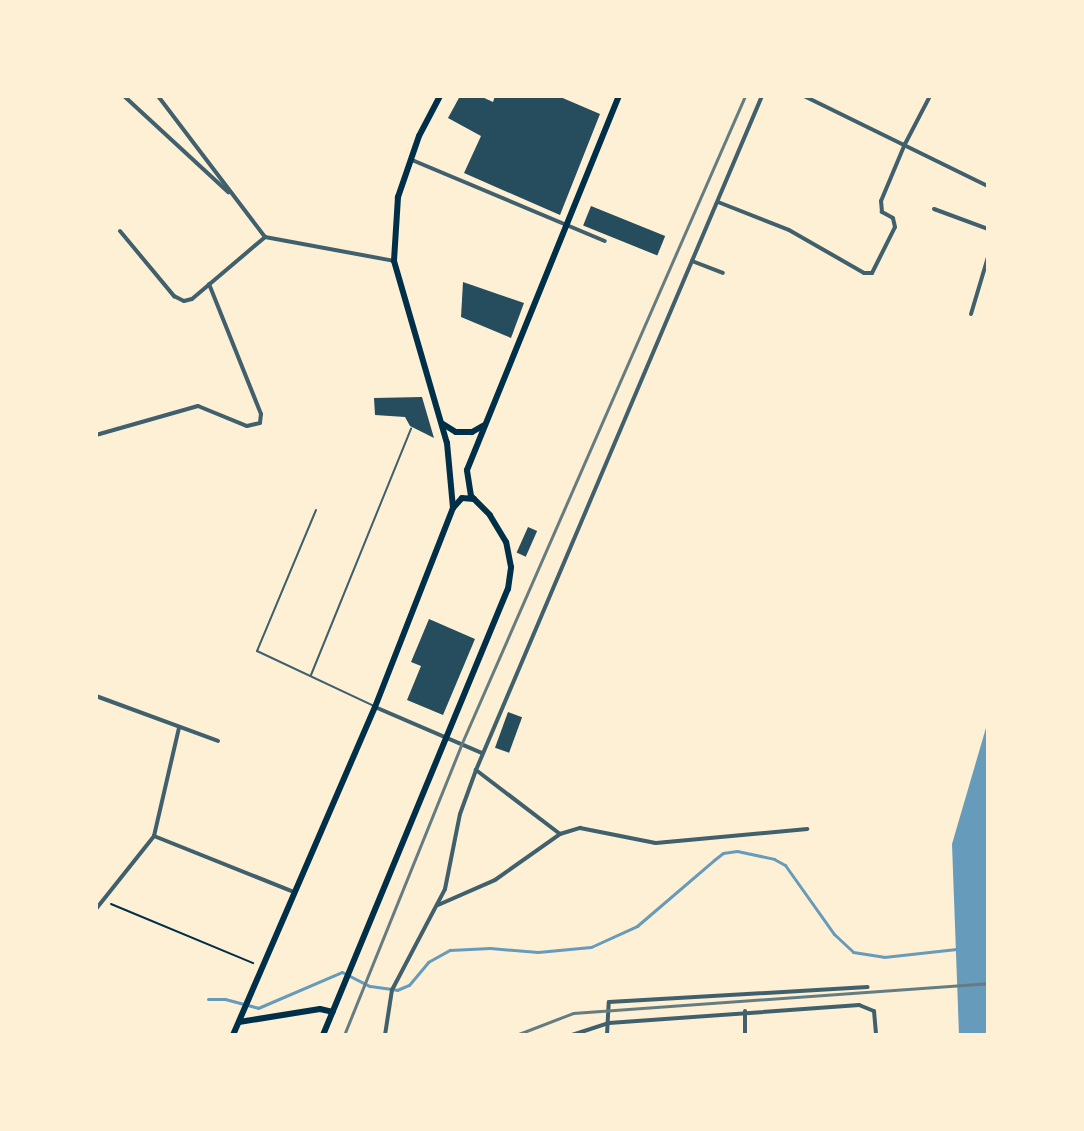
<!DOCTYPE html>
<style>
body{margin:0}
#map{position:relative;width:1084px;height:1131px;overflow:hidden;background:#fdf0d5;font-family:Figtree,sans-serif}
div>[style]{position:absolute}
.water>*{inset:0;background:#669bbc}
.stream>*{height:3px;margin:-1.5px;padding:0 1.5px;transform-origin:1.5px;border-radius:1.5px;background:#669bbc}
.building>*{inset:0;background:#264d5e;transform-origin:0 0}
.path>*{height:2px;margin:-1px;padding:0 1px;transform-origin:1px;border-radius:1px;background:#003049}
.service>*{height:2px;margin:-1px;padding:0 1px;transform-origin:1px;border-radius:1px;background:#3f606c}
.minor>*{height:4px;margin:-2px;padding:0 2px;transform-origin:2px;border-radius:2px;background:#3f606c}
.secondary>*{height:6px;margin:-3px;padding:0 3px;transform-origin:3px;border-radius:3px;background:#003049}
.rail>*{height:3px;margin:-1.5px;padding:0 1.5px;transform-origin:1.5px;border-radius:1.5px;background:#657d81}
span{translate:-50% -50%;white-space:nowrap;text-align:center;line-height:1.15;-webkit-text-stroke:7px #fdf0d5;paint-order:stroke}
.frame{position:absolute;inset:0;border:98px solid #fdf0d5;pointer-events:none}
</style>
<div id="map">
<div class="water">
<i style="clip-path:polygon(988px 721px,988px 1035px,959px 1035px,952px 844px)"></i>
</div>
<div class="stream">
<i style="left:208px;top:999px;width:17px"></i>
<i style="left:225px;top:999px;width:34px;rotate:15deg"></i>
<i style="left:258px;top:1008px;width:91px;rotate:-23.2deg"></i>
<i style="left:342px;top:972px;width:31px;rotate:27deg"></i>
<i style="left:370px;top:986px;width:27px;rotate:8deg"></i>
<i style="left:397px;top:990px;width:13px;rotate:-23deg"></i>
<i style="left:409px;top:985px;width:30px;rotate:-50deg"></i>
<i style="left:428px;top:962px;width:25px;rotate:-29deg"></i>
<i style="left:450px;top:950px;width:40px;rotate:-2.9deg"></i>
<i style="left:490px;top:948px;width:48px;rotate:4.8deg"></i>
<i style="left:538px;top:952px;width:53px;rotate:-5.4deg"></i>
<i style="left:591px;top:947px;width:51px;rotate:-24.5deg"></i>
<i style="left:637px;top:926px;width:101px;rotate:-40.6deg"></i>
<i style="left:714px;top:860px;width:11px;rotate:-38deg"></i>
<i style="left:723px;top:853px;width:14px;rotate:-8deg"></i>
<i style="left:737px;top:851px;width:38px;rotate:12deg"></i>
<i style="left:774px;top:859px;width:13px;rotate:29deg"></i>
<i style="left:785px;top:865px;width:85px;rotate:54.6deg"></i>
<i style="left:834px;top:934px;width:26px;rotate:43deg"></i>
<i style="left:853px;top:952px;width:31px;rotate:9deg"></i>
<i style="left:884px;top:957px;width:73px;rotate:-6.3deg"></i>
</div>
<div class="building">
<i style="clip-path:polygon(460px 96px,480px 96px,493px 102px,495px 96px,558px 96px,600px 114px,560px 215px,464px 173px,481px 136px,448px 118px)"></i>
<i style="left:591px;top:206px;width:80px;height:21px;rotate:22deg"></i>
<i style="clip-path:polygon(463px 282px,524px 303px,511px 338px,461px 317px)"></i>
<i style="clip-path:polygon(422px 397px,434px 438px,410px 426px,405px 417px,375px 415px,374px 398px)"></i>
<i style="left:528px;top:527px;width:10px;height:28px;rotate:24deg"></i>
<i style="clip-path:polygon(429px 619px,475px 639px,443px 715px,407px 700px,421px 666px,411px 662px)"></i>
<i style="left:508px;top:712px;width:15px;height:38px;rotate:20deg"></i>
</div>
<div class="path">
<i style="left:111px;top:904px;width:154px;rotate:22.6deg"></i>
</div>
<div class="service">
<i style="left:316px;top:510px;width:153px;rotate:112.7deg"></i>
<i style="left:257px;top:651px;width:129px;rotate:25.2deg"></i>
<i style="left:311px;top:675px;width:266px;rotate:-67.9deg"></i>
</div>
<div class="minor">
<i style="left:124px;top:96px;width:142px;rotate:42.7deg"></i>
<i style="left:158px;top:96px;width:177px;rotate:52.8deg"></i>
<i style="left:804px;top:96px;width:205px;rotate:26.1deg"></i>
<i style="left:412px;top:160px;width:209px;rotate:22.8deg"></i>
<i style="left:718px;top:202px;width:76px;rotate:21.5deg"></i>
<i style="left:789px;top:230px;width:86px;rotate:29.8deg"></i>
<i style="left:864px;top:273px;width:8px"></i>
<i style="left:872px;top:273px;width:51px;rotate:-63.4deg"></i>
<i style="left:895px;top:227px;width:9px;rotate:-103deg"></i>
<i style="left:893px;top:218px;width:13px;rotate:-151deg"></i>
<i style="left:882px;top:212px;width:11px;rotate:-95deg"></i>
<i style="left:881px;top:201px;width:62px;rotate:-67.2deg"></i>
<i style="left:905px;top:144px;width:54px;rotate:-62.5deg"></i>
<i style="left:934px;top:209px;width:58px;rotate:20.3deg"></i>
<i style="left:120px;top:231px;width:85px;rotate:50.3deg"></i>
<i style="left:174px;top:296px;width:11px;rotate:27deg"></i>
<i style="left:184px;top:301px;width:8px;rotate:-14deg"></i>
<i style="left:192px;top:299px;width:96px;rotate:-40.3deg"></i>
<i style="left:265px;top:237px;width:131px;rotate:10.5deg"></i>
<i style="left:692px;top:261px;width:33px;rotate:21deg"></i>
<i style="left:971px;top:314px;width:59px;rotate:-73.4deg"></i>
<i style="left:96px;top:435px;width:106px;rotate:-15.9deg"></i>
<i style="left:198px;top:406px;width:53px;rotate:22.2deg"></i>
<i style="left:247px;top:426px;width:13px;rotate:-13deg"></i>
<i style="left:260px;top:423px;width:9px;rotate:-84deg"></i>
<i style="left:261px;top:414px;width:140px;rotate:-111.8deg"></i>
<i style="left:96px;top:696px;width:130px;rotate:20.2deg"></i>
<i style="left:375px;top:707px;width:116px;rotate:23.3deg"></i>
<i style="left:560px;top:834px;width:106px;rotate:-142.7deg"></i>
<i style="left:476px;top:770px;width:732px;rotate:-67.01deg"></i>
<i style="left:154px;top:836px;width:151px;rotate:21.8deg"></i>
<i style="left:438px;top:905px;width:62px;rotate:-23.7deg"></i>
<i style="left:495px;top:880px;width:80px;rotate:-35.3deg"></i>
<i style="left:560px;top:834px;width:21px;rotate:-17deg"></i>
<i style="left:580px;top:828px;width:77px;rotate:11.2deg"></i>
<i style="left:656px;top:843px;width:152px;rotate:-5.3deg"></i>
<i style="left:96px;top:909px;width:93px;rotate:-51.5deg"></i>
<i style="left:154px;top:836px;width:111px;rotate:-77deg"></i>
<i style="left:385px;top:1035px;width:46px;rotate:-81.2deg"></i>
<i style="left:392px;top:990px;width:114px;rotate:-62.3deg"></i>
<i style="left:445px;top:889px;width:76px;rotate:-78.7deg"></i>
<i style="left:460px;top:814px;width:47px;rotate:-70deg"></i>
<i style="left:572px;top:1035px;width:39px;rotate:-18deg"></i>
<i style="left:609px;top:1023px;width:251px;rotate:-4.1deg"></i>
<i style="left:859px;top:1005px;width:16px;rotate:22deg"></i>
<i style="left:874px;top:1011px;width:24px;rotate:85deg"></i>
<i style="left:607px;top:1035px;width:33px;rotate:-87deg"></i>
<i style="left:609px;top:1002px;width:259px;rotate:-3.3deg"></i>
<i style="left:745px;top:1035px;width:24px;rotate:-90deg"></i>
</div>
<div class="secondary">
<i style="left:440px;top:96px;width:45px;rotate:117.7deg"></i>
<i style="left:419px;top:136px;width:65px;rotate:109deg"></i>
<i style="left:398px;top:197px;width:64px;rotate:93.6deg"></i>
<i style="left:394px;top:261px;width:190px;rotate:73.8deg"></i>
<i style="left:447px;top:443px;width:65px;rotate:84.7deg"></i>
<i style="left:443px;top:424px;width:15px;rotate:32deg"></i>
<i style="left:456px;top:432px;width:16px"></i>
<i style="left:472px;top:432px;width:13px;rotate:-29deg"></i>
<i style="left:239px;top:1022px;width:82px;rotate:-9.1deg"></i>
<i style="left:320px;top:1009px;width:13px;rotate:13deg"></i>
<i style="left:233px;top:1035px;width:357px;rotate:-66.6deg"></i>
<i style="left:375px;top:707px;width:214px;rotate:-68.6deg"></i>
<i style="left:453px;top:508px;width:13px;rotate:-48deg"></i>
<i style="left:462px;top:498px;width:12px;rotate:5deg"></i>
<i style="left:323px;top:1035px;width:483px;rotate:-67.5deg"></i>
<i style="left:508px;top:589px;width:22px;rotate:-82deg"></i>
<i style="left:511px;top:567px;width:25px;rotate:-101deg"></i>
<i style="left:506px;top:542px;width:31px;rotate:-121deg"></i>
<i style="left:490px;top:515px;width:27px;rotate:-135deg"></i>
<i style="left:471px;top:496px;width:26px;rotate:-99deg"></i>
<i style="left:467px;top:470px;width:404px;rotate:-67.9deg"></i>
</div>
<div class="rail">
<i style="left:344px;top:1035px;width:313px;rotate:-68deg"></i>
<i style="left:461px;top:745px;width:708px;rotate:-66.37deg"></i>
<i style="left:516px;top:1035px;width:61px;rotate:-21.1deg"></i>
<i style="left:573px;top:1013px;width:416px;rotate:-4.1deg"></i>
</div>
<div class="frame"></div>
</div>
